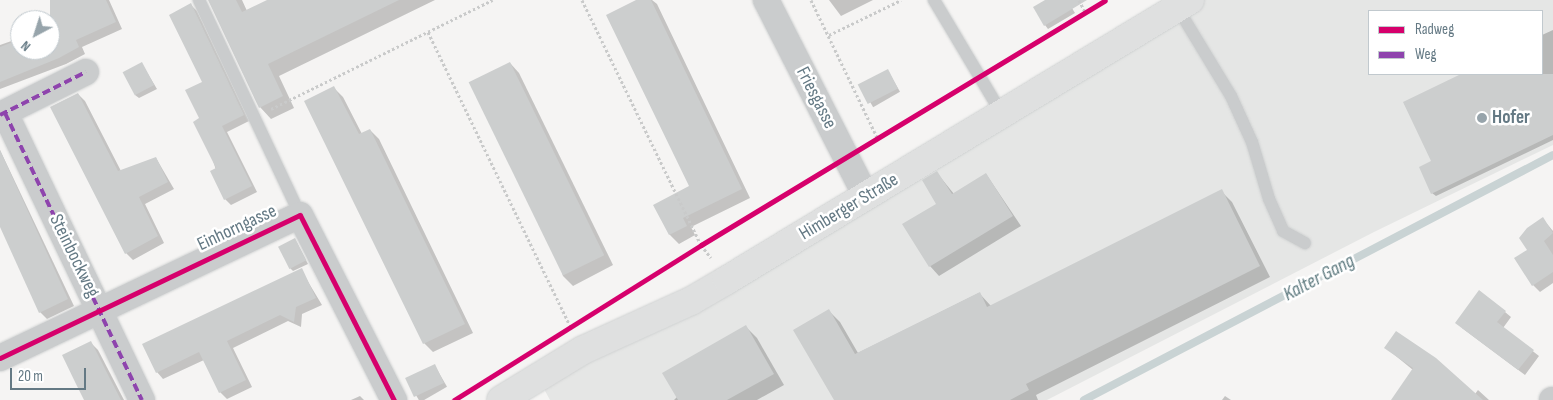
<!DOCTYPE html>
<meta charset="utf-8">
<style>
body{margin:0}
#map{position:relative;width:1553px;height:400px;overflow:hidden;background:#f5f4f3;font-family:"Sofia Sans Condensed",sans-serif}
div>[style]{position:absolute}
.built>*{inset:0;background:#e5e6e5}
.shadow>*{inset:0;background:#0003;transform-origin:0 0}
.stream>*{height:8px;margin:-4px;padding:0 4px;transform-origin:4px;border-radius:4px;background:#c9d3d4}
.building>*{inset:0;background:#cccece;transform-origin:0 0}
.path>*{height:3px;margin-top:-1.5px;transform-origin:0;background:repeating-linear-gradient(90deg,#c9caca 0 2.5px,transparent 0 5px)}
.roads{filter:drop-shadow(0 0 1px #d0d2d2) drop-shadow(0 0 1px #d0d2d2)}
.service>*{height:12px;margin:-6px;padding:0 6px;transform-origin:6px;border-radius:6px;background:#cacccd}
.minor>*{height:26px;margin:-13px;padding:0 13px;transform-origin:13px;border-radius:13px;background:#cacccd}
.secondary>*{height:28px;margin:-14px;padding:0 14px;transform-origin:14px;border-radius:14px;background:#dfe0e0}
.quiet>*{height:4px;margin-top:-2px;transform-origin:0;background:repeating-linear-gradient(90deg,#8e44ad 0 8px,transparent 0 12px)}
.cycleway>*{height:5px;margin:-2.5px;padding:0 2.5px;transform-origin:2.5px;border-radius:2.5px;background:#d6006c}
.dots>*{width:14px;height:14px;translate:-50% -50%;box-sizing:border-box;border:2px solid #fff;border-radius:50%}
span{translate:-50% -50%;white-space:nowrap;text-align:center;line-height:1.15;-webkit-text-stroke:5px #fff;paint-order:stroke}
.street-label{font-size:19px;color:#647984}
.poi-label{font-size:19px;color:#647984;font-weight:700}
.left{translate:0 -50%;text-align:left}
.water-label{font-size:20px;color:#5f7b80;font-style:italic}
.legend{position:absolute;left:1368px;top:10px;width:175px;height:65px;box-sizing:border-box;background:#fff;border:1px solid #c1c9ce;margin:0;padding:6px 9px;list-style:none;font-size:15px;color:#647984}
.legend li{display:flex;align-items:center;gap:10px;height:25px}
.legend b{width:25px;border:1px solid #c1c9ce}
.north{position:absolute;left:10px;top:10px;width:50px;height:50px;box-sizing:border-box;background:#fff;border:1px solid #c1c9ce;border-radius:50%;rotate:220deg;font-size:14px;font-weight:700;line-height:20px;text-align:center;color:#647984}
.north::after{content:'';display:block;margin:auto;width:18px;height:22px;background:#97a4ab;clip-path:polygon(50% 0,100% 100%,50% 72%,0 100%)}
.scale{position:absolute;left:10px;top:368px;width:76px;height:22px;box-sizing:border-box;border:2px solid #647984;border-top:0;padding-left:6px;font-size:15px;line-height:18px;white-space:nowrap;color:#647984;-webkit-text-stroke:4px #fff;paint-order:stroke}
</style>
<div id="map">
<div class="built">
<i style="clip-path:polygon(evenodd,1190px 0,1553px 0,1553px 145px,1374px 232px,1047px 400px,550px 400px,544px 389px,1190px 0,1369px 11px,1542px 11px,1542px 74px,1369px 74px,1369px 11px)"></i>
</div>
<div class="shadow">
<i style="clip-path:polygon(71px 0,109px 0,122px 29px,82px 47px,85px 54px,66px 64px,0 89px,0 45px,20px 38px,20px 50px,50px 50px,50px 28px)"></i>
<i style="clip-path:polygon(209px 0,242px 0,247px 11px,269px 0,435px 0,279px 76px,294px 108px,271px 119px,260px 107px)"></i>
<i style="clip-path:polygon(638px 0,652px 0,657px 4px,750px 198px,691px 227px,695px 235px,679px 244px,670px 235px,655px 206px,691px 187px)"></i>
<i style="clip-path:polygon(829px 0,873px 0,841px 16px)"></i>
<i style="clip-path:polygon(1047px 0,1067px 0,1075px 13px,1048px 29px,1045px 25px)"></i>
<i style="clip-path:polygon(191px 5px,197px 11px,249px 121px,227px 132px,257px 192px,231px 205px,225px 199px,200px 119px,203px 82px)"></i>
<i style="clip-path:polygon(1553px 30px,1553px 140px,1436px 196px,1432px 193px,1433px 161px,1404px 103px,1464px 74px,1542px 74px,1542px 35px)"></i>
<i style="clip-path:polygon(510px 63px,519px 73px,613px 265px,573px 286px,563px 276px)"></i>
<i style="clip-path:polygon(142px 64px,157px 89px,139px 98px,135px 95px)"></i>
<i style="left:888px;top:71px;width:24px;height:31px;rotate:60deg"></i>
<i style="clip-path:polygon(334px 88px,343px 97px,362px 134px,370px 130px,379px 139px,473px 333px,433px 352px,424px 343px)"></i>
<i style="clip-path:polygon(78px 94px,85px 101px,121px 171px,156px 158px,174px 189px,145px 204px,164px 243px,133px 260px,126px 253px)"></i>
<i style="clip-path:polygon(0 150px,74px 306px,47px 319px,40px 312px,0 225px)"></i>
<i style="clip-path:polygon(937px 173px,954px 194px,986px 174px,1021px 226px,939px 276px,930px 266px,937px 204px)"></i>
<i style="clip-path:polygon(1221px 191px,1232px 202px,1270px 277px,1036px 395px,1038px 400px,835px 400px,829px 311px,840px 322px,858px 353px,979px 293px,991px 306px)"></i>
<i style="clip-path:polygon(1543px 219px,1553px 231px,1553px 283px,1540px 292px,1533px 285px,1529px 250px)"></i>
<i style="clip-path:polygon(295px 239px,308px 264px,293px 271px,290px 268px)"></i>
<i style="clip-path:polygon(301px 270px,322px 305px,302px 314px,301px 327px,288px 321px,233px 348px,252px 387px,227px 399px,220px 392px,204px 360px,163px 379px,157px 372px)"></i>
<i style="clip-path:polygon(1505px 312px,1511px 317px,1503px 328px,1539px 356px,1525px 375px,1462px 328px)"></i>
<i style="clip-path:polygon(746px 327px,757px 338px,784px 385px,757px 400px,674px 400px)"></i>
<i style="clip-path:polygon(90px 342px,98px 350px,124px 400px,85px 400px)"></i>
<i style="clip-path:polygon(1386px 348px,1475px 394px,1478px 390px,1489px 400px,1392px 400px,1413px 370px)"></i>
<i style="left:435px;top:366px;width:24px;height:31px;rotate:60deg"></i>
<i style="clip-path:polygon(360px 396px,364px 400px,351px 400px)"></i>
<i style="clip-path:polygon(1225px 396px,1231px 400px,1222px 400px)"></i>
</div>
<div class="stream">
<i style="left:1084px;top:400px;width:529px;rotate:-27.58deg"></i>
</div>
<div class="building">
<i style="clip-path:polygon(50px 0,106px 0,116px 22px,76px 40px,79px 47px,59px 58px,0 82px,0 47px,20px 39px,20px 50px,50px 50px)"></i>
<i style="clip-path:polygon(208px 0,236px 0,242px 12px,267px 0,399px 0,268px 64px,283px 96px,259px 108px)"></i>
<i style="clip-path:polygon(636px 0,651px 0,742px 189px,683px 218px,687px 226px,669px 235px,653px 205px,689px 186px,606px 15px)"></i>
<i style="clip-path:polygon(1045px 0,1087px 0,1044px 26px,1033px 7px)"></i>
<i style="clip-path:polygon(191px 3px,244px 115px,222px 126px,252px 186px,224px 200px,210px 171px,216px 168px,193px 122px,199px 118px,185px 90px,202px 82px,169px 15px)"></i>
<i style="left:142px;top:62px;width:26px;height:22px;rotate:62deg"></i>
<i style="left:510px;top:62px;width:215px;height:46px;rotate:64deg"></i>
<i style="left:888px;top:69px;width:22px;height:34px;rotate:63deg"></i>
<i style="clip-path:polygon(1461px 74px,1553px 74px,1553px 135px,1431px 194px,1419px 167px,1431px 161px,1403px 102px)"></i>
<i style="clip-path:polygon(334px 86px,359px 134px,370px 129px,465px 324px,423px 344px,304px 101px)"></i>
<i style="clip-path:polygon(78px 93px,118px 171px,156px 157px,168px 182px,139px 197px,158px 236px,125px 254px,50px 107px)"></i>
<i style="clip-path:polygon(0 150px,68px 299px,39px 313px,0 227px)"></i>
<i style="clip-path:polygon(937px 171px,952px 194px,986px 173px,1013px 216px,929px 267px,902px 224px,936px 204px,922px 180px)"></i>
<i style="clip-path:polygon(1222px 189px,1260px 266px,1026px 384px,1029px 390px,1010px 400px,834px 400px,793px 330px,829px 309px,855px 354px,980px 292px,987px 307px)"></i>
<i style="clip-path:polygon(1543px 217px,1553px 233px,1544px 241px,1553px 255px,1553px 272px,1532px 286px,1514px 258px,1527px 250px,1519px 238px,1527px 228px)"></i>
<i style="left:295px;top:238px;width:25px;height:19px;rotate:63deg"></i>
<i style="clip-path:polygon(302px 268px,316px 298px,296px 307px,294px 322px,280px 315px,227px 341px,246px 380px,219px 393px,199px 352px,156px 373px,142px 344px)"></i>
<i style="clip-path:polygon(1479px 290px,1506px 311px,1497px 322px,1534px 350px,1518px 370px,1455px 323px)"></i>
<i style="clip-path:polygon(746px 325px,774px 374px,727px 400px,678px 400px,662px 373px)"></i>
<i style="clip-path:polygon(1396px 331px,1436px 358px,1483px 400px,1391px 400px,1413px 368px,1384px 348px)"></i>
<i style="clip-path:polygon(91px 341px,105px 369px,121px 400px,84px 400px,76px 384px,62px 355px)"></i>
<i style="left:435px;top:364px;width:21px;height:33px;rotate:65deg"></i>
</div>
<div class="path">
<i style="left:582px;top:0;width:272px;rotate:64.1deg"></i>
<i style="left:701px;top:245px;width:16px;rotate:52deg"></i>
<i style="left:811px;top:0;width:154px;rotate:64.3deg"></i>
<i style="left:1079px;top:0;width:13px;rotate:63deg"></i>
<i style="left:428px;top:32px;width:329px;rotate:64.2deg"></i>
<i style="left:829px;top:35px;width:80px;rotate:-25.9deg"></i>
<i style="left:271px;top:109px;width:247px;rotate:-26.2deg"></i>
</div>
<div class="roads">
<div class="service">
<i style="left:199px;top:0;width:238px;rotate:64.8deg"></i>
<i style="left:934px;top:0;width:133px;rotate:59.2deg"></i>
<i style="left:1177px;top:7px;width:104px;rotate:58.8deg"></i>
<i style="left:1231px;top:96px;width:51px;rotate:65.5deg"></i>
<i style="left:1252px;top:142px;width:59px;rotate:73.4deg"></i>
<i style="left:1269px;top:199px;width:35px;rotate:66deg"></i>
<i style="left:1283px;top:231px;width:25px;rotate:29deg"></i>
</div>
<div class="minor">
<i style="left:766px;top:0;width:220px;rotate:63deg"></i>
<i style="left:5px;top:113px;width:318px;rotate:64.5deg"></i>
<i style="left:0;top:115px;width:96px;rotate:-26.6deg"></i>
<i style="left:0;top:358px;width:332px;rotate:-25.5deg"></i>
<i style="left:300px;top:215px;width:208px;rotate:63.1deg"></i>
<i style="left:1552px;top:400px;width:1px"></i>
</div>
<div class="secondary">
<i style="left:501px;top:400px;width:96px;rotate:-31.4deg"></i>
<i style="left:583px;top:350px;width:119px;rotate:-24.4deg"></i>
<i style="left:691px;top:301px;width:42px;rotate:-30.3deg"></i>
<i style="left:727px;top:280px;width:541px;rotate:-31.16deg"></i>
</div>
</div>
<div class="quiet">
<i style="left:5px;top:113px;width:318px;rotate:64.5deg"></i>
<i style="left:0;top:115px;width:96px;rotate:-26.6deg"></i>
</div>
<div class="cycleway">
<i style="left:0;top:358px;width:332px;rotate:-25.5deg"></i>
<i style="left:300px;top:215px;width:208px;rotate:63.1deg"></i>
<i style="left:454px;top:400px;width:292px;rotate:-32.1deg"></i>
<i style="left:701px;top:245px;width:472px;rotate:-31.2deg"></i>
</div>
<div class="dots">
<i style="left:1482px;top:118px;background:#97a4ab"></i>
</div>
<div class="street-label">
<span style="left:816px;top:98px;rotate:63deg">Friesgasse</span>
<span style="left:849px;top:207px;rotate:-31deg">Himberger Straße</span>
<span style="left:237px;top:228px;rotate:-25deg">Einhorngasse</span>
<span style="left:74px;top:256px;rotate:64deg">Steinbockweg</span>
</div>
<div class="poi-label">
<span class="left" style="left:1492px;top:118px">Hofer</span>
</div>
<div class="water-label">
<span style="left:1319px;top:278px;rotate:-28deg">Kalter Gang</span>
</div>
<ul class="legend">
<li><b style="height:6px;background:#d6006c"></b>Radweg</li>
<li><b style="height:6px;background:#8e44ad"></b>Weg</li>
</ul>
<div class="north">N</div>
<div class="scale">20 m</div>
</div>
